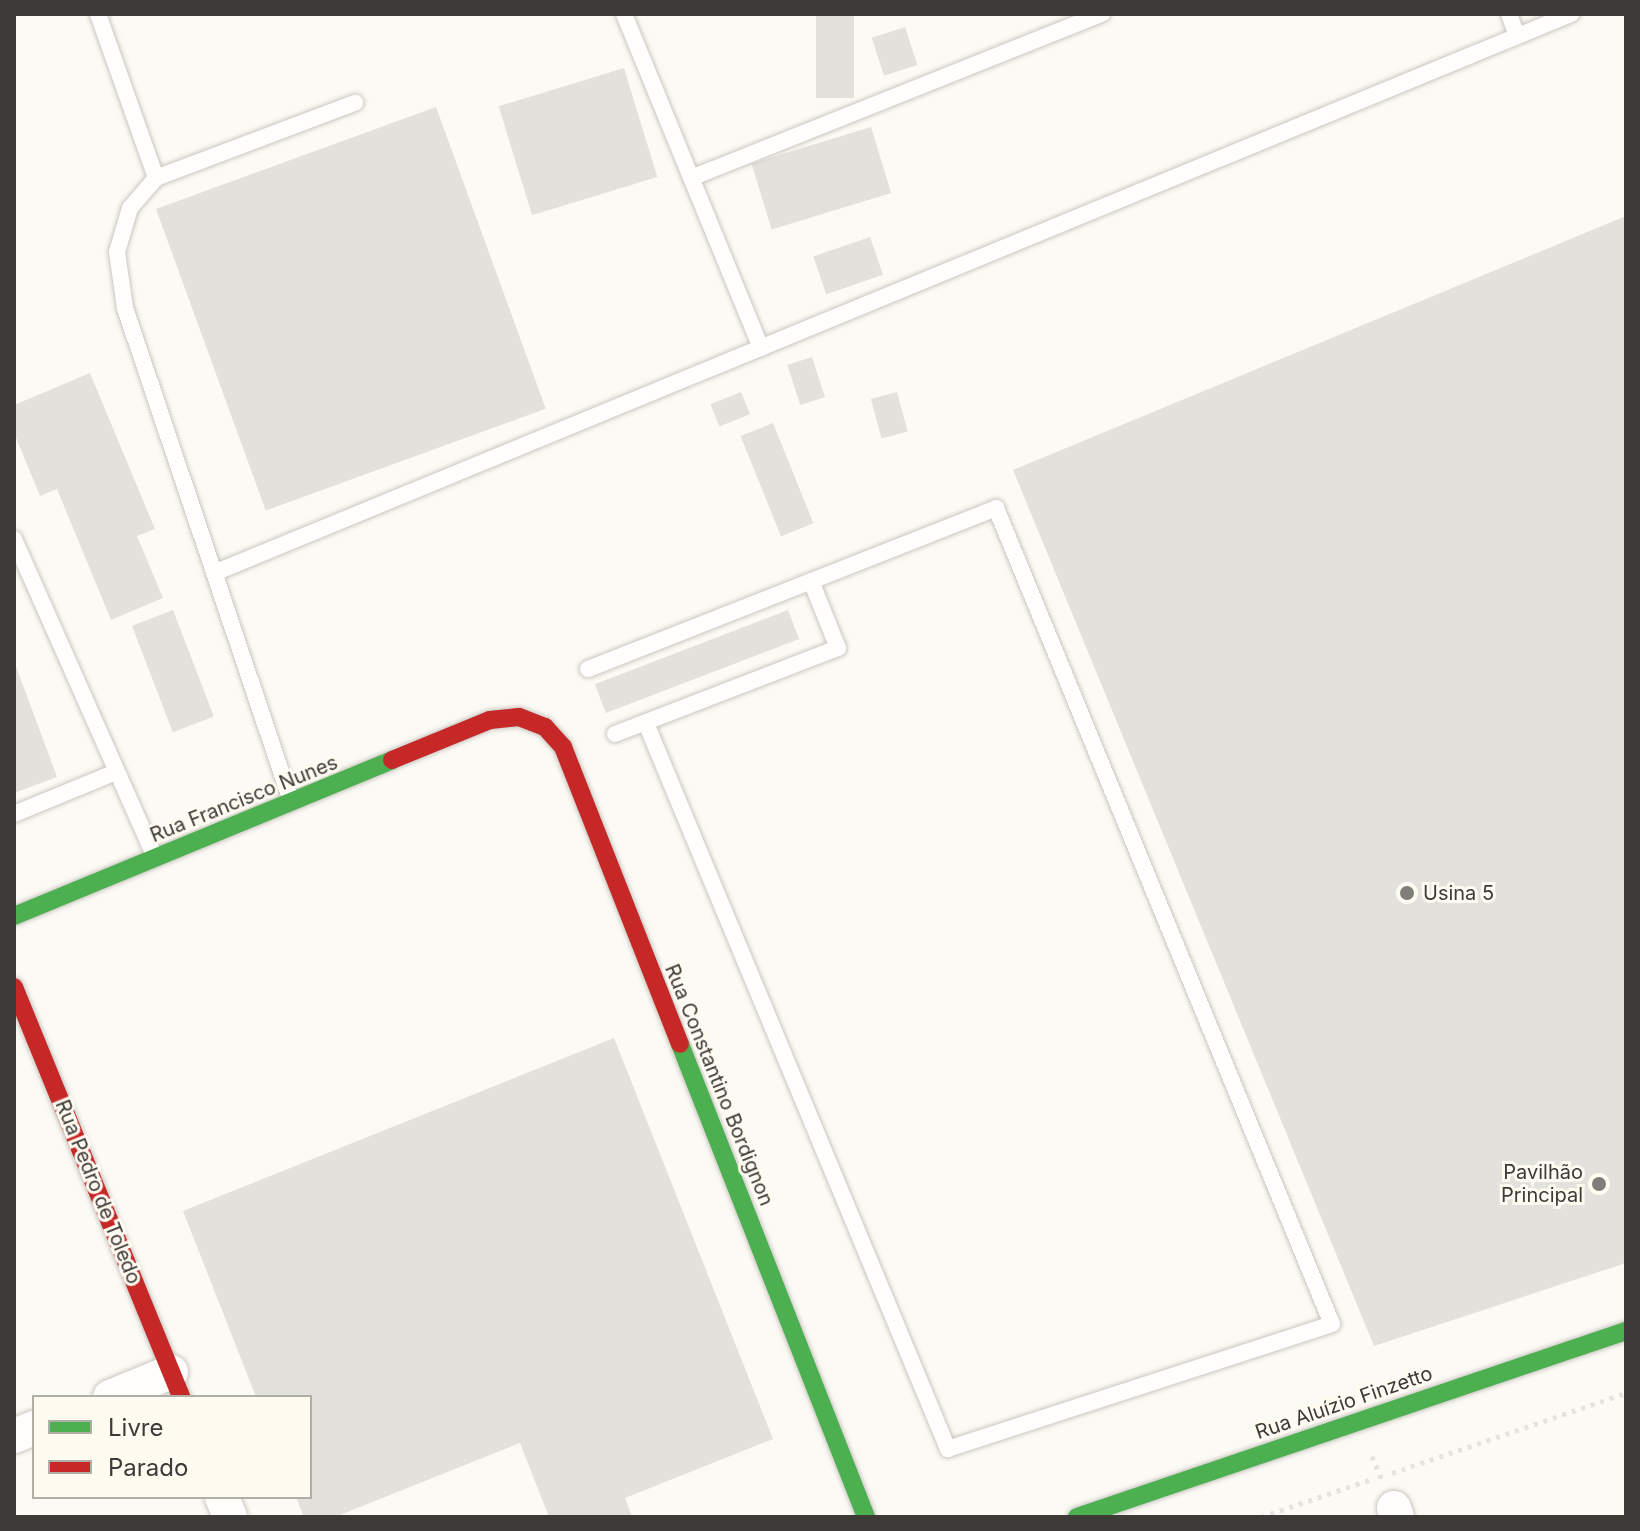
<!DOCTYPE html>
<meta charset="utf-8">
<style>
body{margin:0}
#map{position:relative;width:1640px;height:1531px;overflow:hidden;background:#fcfaf4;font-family:Inter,sans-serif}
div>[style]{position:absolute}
.building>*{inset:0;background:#e3e1dc;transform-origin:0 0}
.path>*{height:5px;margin-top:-2.5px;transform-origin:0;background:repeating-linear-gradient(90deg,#e4e3e1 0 4px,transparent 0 10px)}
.roads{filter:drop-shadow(0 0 2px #c9c7c2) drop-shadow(0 0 2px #c9c7c2)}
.lane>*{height:16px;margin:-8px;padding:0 8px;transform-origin:8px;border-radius:8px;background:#fffefd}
.street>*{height:34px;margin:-17px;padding:0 17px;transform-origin:17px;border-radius:17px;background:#fffefd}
.fast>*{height:18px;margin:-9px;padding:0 9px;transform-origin:9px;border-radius:9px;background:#4caf50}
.jam>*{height:18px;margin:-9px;padding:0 9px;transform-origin:9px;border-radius:9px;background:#c62828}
.dots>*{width:22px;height:22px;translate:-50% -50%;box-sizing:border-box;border:4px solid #fffbf1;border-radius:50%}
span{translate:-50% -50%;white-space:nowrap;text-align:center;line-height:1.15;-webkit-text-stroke:6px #fffbf1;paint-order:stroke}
.street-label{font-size:20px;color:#3d3b37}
.poi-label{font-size:20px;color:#3d3b37}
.left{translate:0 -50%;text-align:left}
.right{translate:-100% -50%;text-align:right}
.frame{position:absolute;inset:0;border:16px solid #3d3b37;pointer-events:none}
.legend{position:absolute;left:32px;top:1395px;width:280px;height:104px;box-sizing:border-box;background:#fffbf1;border:2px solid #b1aea7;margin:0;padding:10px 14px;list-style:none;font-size:24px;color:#3d3b37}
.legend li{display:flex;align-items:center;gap:16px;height:40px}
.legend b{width:40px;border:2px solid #b1aea7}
</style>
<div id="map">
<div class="building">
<i style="left:816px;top:14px;width:38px;height:84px"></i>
<i style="left:905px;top:27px;width:40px;height:35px;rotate:72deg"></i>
<i style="left:624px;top:68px;width:114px;height:131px;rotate:73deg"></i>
<i style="left:436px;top:107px;width:321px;height:298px;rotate:70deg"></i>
<i style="left:871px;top:127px;width:69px;height:125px;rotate:73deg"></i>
<i style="clip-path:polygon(1626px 216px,1626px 1263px,1374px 1346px,1013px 470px)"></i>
<i style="left:870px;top:237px;width:40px;height:60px;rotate:71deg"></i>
<i style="left:812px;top:357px;width:42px;height:26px;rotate:72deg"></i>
<i style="clip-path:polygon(90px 373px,155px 529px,137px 536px,163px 598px,111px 620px,57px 489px,40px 496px,14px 433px,14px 405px)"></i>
<i style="left:741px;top:392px;width:24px;height:33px;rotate:68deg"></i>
<i style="left:897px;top:392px;width:41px;height:27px;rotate:75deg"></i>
<i style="left:773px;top:423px;width:108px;height:35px;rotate:68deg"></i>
<i style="left:173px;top:610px;width:114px;height:44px;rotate:69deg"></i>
<i style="left:788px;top:610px;width:31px;height:207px;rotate:69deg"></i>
<i style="clip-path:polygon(14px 661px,57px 777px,14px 793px)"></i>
<i style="clip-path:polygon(614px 1038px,773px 1439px,625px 1498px,632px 1517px,549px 1517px,520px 1443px,335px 1517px,304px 1517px,296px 1497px,310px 1497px,310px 1397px,256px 1397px,183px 1211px)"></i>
</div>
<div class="path">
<i style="left:1372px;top:1456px;width:26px;rotate:67deg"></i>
<i style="left:1392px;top:1473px;width:247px;rotate:-18.9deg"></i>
<i style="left:1261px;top:1517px;width:120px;rotate:-18.9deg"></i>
</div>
<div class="roads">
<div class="lane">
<i style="left:98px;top:14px;width:174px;rotate:70.5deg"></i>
<i style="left:624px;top:14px;width:361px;rotate:67.7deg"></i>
<i style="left:1509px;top:14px;width:23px;rotate:70deg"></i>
<i style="left:691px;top:178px;width:443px;rotate:-21.8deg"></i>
<i style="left:14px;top:539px;width:348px;rotate:66.1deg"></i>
<i style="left:214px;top:573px;width:1468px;rotate:-22.39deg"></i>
<i style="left:588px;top:669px;width:439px;rotate:-21.5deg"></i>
<i style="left:996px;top:508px;width:882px;rotate:67.62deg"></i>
<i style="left:1332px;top:1324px;width:404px;rotate:162deg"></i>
<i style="left:948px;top:1449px;width:786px;rotate:-112.59deg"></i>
<i style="left:615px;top:734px;width:239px;rotate:-21.1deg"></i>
<i style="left:838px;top:648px;width:72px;rotate:-111.9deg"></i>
<i style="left:290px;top:798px;width:517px;rotate:-108.61deg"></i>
<i style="left:125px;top:308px;width:57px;rotate:-98.1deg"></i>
<i style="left:117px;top:252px;width:46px;rotate:-73.5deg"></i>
<i style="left:130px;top:208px;width:40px;rotate:-49deg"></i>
<i style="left:156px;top:178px;width:213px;rotate:-20.7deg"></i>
<i style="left:14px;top:814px;width:110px;rotate:-22.4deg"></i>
</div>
<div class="street">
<i style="left:110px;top:1397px;width:66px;rotate:-22.3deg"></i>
<i style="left:14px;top:1436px;width:22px;rotate:-22deg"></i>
<i style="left:222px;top:1497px;width:22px;rotate:68deg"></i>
<i style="left:1394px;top:1508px;width:9px;rotate:72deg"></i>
</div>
<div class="fast">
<i style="left:14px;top:916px;width:409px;rotate:-22.4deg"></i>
<i style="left:680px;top:1044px;width:508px;rotate:68.53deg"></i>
<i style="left:1077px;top:1517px;width:580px;rotate:-18.72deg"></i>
</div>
<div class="jam">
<i style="left:392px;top:760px;width:106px;rotate:-22.2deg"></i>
<i style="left:490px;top:720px;width:29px;rotate:-6deg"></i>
<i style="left:519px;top:717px;width:28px;rotate:21deg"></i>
<i style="left:545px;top:727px;width:27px;rotate:48deg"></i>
<i style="left:563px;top:747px;width:319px;rotate:68.5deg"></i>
<i style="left:14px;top:987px;width:443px;rotate:67.8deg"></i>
</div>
</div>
<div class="dots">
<i style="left:1407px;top:893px;background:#807e79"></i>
<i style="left:1599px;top:1184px;background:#807e79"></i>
</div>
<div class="street-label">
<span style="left:244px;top:799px;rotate:-22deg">Rua Francisco Nunes</span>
<span style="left:719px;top:1085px;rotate:68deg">Rua Constantino Bordignon</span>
<span style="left:98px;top:1192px;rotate:68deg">Rua Pedro de Toledo</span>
<span style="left:1344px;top:1403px;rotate:-19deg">Rua Aluízio Finzetto</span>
</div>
<div class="poi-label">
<span class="left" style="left:1423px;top:893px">Usina 5</span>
<span class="right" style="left:1583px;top:1184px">Pavilhão<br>Principal</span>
</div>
<div class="frame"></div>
<ul class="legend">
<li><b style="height:10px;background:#4caf50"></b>Livre</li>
<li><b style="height:10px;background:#c62828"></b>Parado</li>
</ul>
</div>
